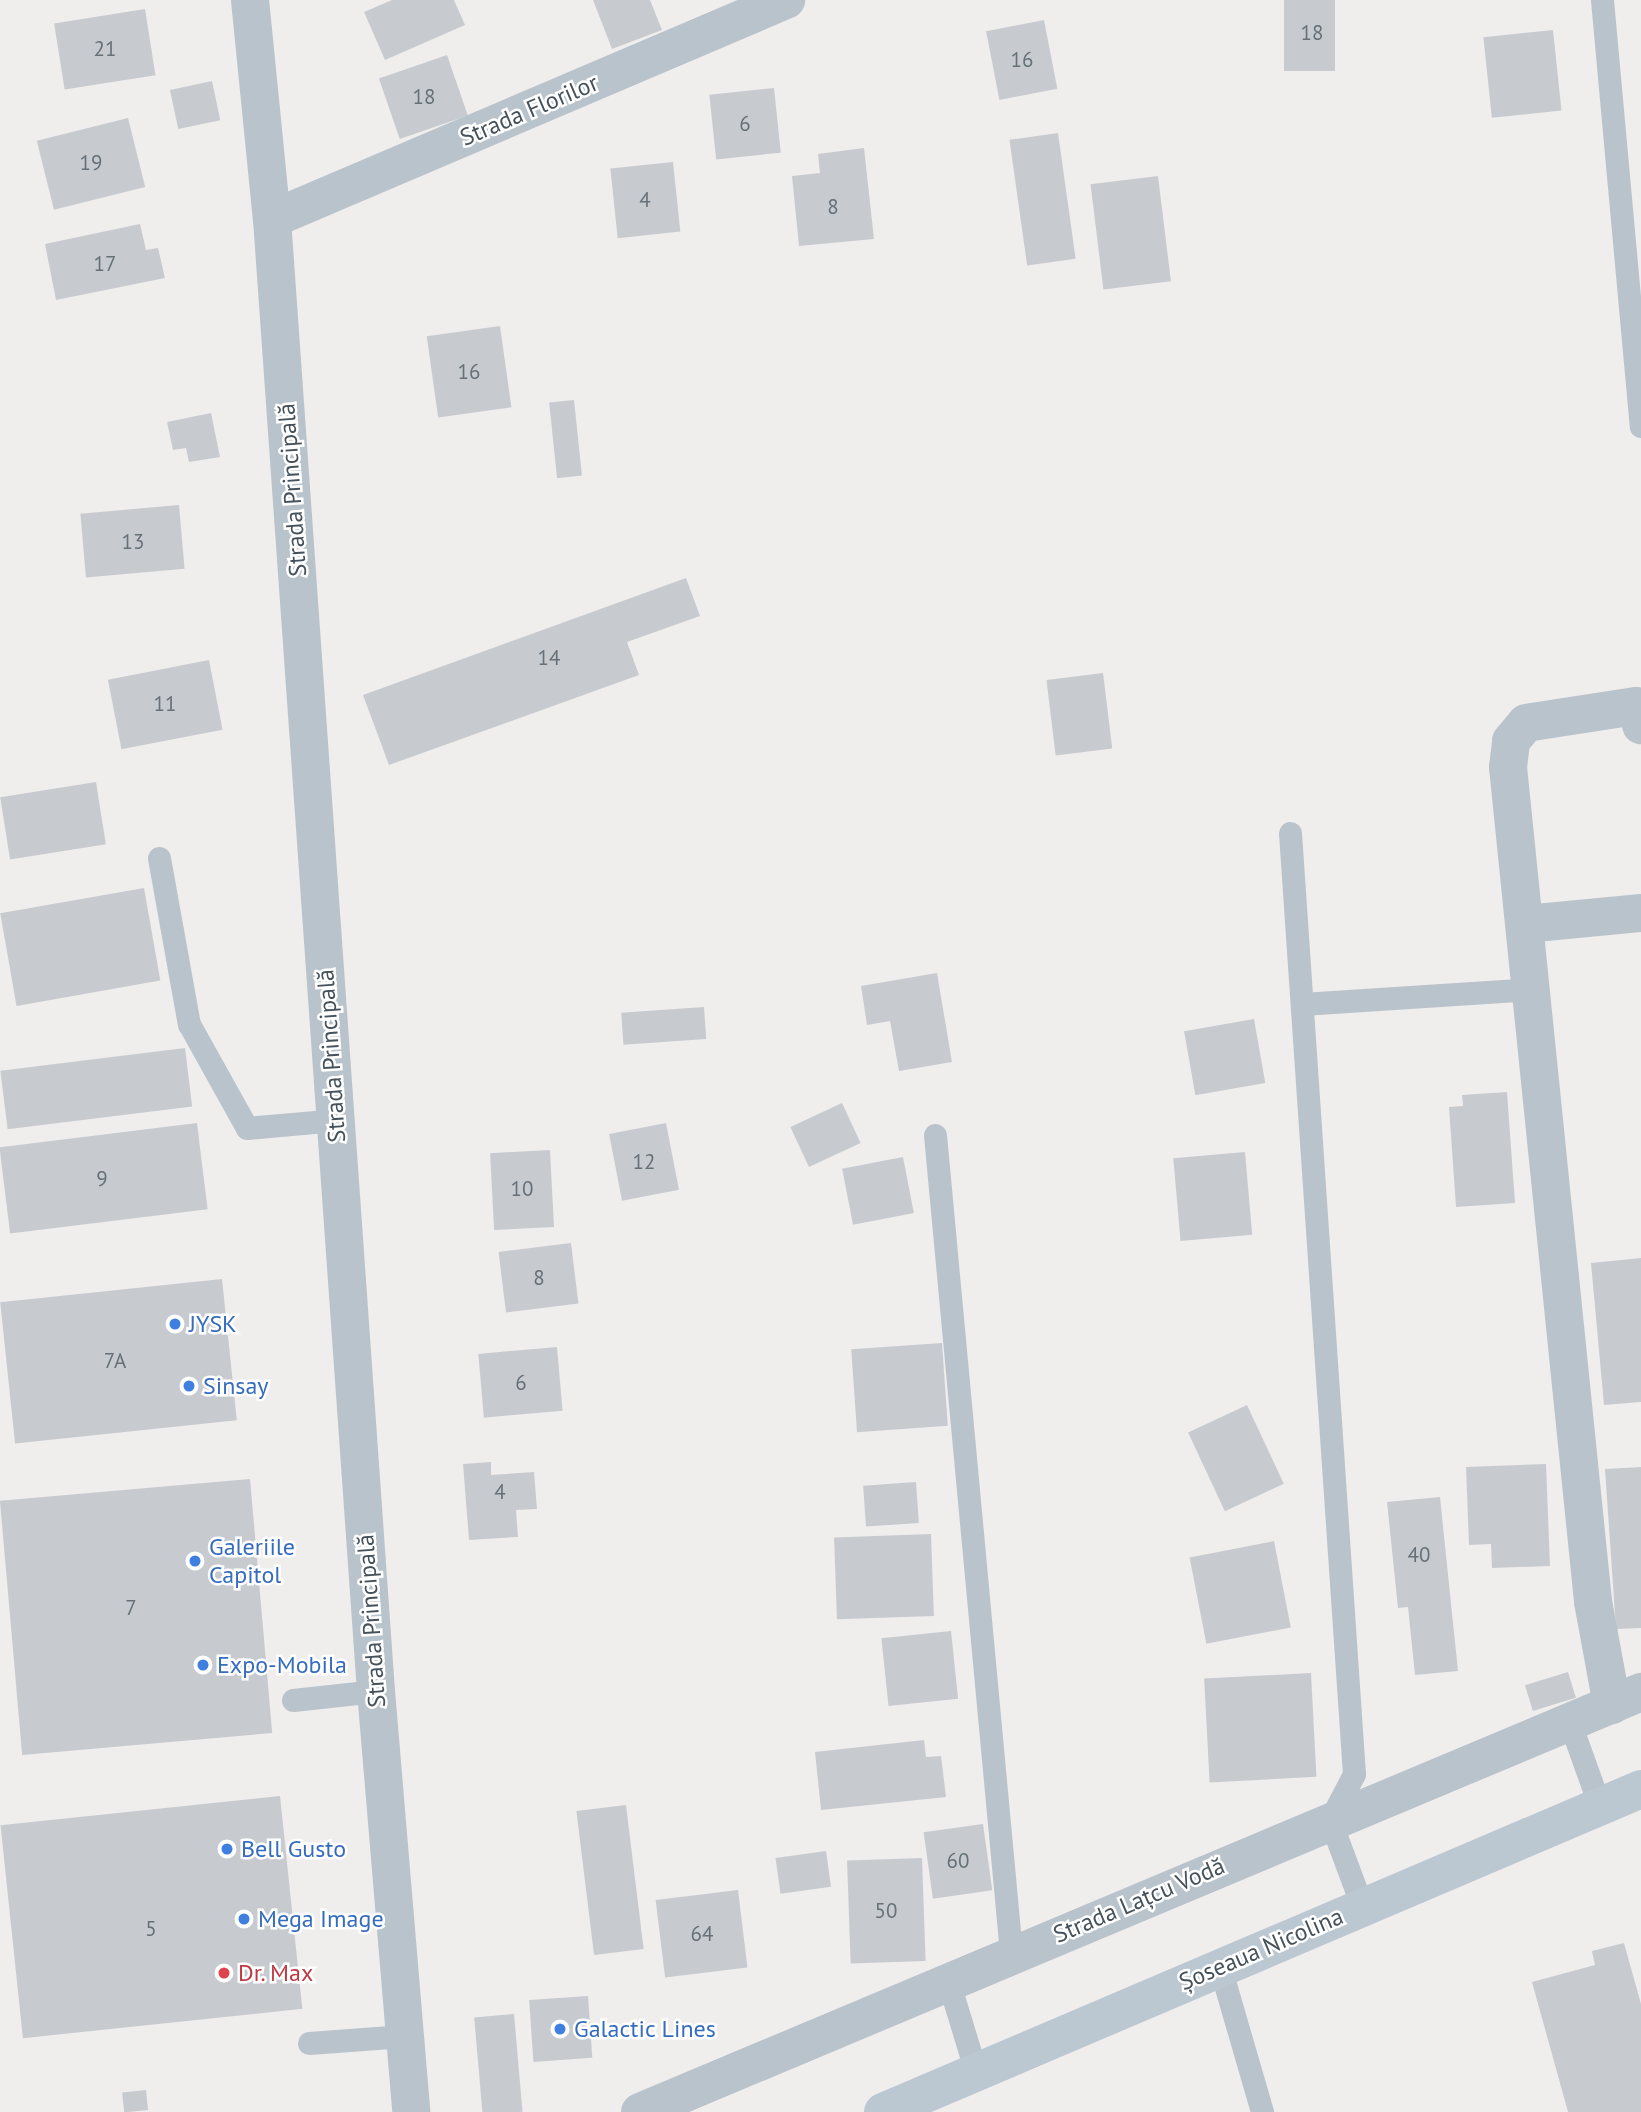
<!DOCTYPE html>
<meta charset="utf-8">
<style>
body{margin:0}
#map{position:relative;width:1641px;height:2112px;overflow:hidden;background:#f0eded;font-family:"PT Sans",sans-serif}
div>[style]{position:absolute}
.building>*{inset:0;background:#c7cbd0;transform-origin:0 0}
.service>*{height:23px;margin:-11.5px;padding:0 11.5px;transform-origin:11.5px;border-radius:11.5px;background:#b9c3cb}
.minor>*{height:38px;margin:-19px;padding:0 19px;transform-origin:19px;border-radius:19px;background:#b9c3cb}
.tertiary>*{height:38px;margin:-19px;padding:0 19px;transform-origin:19px;border-radius:19px;background:#b9c3cb}
.secondary>*{height:38px;margin:-19px;padding:0 19px;transform-origin:19px;border-radius:19px;background:#bbc7d1}
.dots>*{width:19px;height:19px;translate:-50% -50%;box-sizing:border-box;border:4px solid #fff;border-radius:50%}
span{translate:-50% -50%;white-space:nowrap;text-align:center;line-height:1.15;-webkit-text-stroke:5px #fff;paint-order:stroke}
.number-label{font-size:21px;color:#667078}
.number-label span{-webkit-text-stroke-width:0}
.street-label{font-size:24px;color:#46525b}
.shop-label{font-size:24px;color:#366cbe}
.left{translate:0 -50%;text-align:left}
.health-label{font-size:24px;color:#be3a42}
</style>
<div id="map">
<div class="building">
<i style="clip-path:polygon(392px 0,454px 0,465px 25px,385px 60px,364px 12px)"></i>
<i style="clip-path:polygon(593px 0,650px 0,662px 30px,612px 49px)"></i>
<i style="left:1284px;top:0;width:51px;height:71px"></i>
<i style="left:145px;top:9px;width:67px;height:92px;rotate:81deg"></i>
<i style="left:1044px;top:20px;width:70px;height:59px;rotate:79deg"></i>
<i style="left:1553px;top:30px;width:81px;height:70px;rotate:84deg"></i>
<i style="left:447px;top:55px;width:64px;height:72px;rotate:71deg"></i>
<i style="left:212px;top:81px;width:40px;height:43px;rotate:78deg"></i>
<i style="left:774px;top:88px;width:65px;height:65px;rotate:84deg"></i>
<i style="left:128px;top:118px;width:71px;height:94px;rotate:76deg"></i>
<i style="left:1058px;top:133px;width:127px;height:49px;rotate:82deg"></i>
<i style="clip-path:polygon(864px 148px,874px 239px,799px 246px,792px 176px,820px 173px,818px 154px)"></i>
<i style="left:673px;top:162px;width:70px;height:63px;rotate:84deg"></i>
<i style="left:1158px;top:176px;width:106px;height:68px;rotate:83deg"></i>
<i style="clip-path:polygon(140px 224px,146px 250px,158px 248px,165px 278px,56px 300px,45px 244px)"></i>
<i style="left:500px;top:326px;width:82px;height:74px;rotate:82deg"></i>
<i style="left:574px;top:400px;width:76px;height:25px;rotate:84deg"></i>
<i style="clip-path:polygon(211px 413px,220px 457px,189px 462px,186px 448px,173px 450px,167px 422px)"></i>
<i style="left:179px;top:505px;width:64px;height:99px;rotate:85deg"></i>
<i style="clip-path:polygon(686px 578px,700px 616px,627px 642px,639px 675px,389px 765px,363px 695px)"></i>
<i style="left:209px;top:660px;width:71px;height:103px;rotate:79deg"></i>
<i style="left:1103px;top:673px;width:76px;height:57px;rotate:83deg"></i>
<i style="left:96px;top:782px;width:63px;height:97px;rotate:81deg"></i>
<i style="left:144px;top:888px;width:94px;height:146px;rotate:80deg"></i>
<i style="clip-path:polygon(937px 973px,952px 1062px,899px 1071px,890px 1021px,867px 1025px,861px 986px)"></i>
<i style="left:704px;top:1007px;width:32px;height:83px;rotate:86deg"></i>
<i style="left:1254px;top:1019px;width:65px;height:71px;rotate:80deg"></i>
<i style="left:185px;top:1048px;width:59px;height:186px;rotate:83deg"></i>
<i style="clip-path:polygon(1507px 1092px,1515px 1203px,1456px 1207px,1449px 1107px,1463px 1106px,1462px 1095px)"></i>
<i style="left:842px;top:1103px;width:44px;height:57px;rotate:65deg"></i>
<i style="left:197px;top:1123px;width:87px;height:199px;rotate:83deg"></i>
<i style="left:666px;top:1123px;width:68px;height:58px;rotate:79deg"></i>
<i style="left:550px;top:1150px;width:77px;height:60px;rotate:87deg"></i>
<i style="left:1245px;top:1152px;width:83px;height:72px;rotate:85deg"></i>
<i style="left:903px;top:1157px;width:57px;height:62px;rotate:79deg"></i>
<i style="left:571px;top:1243px;width:61px;height:73px;rotate:83deg"></i>
<i style="clip-path:polygon(1641px 1258px,1641px 1402px,1604px 1405px,1591px 1263px)"></i>
<i style="left:222px;top:1279px;width:142px;height:223px;rotate:84deg"></i>
<i style="left:942px;top:1343px;width:83px;height:91px;rotate:86deg"></i>
<i style="left:557px;top:1347px;width:64px;height:79px;rotate:85deg"></i>
<i style="left:1247px;top:1405px;width:87px;height:65px;rotate:65deg"></i>
<i style="clip-path:polygon(491px 1462px,491px 1475px,534px 1472px,537px 1509px,516px 1510px,518px 1537px,469px 1540px,463px 1464px)"></i>
<i style="clip-path:polygon(1546px 1464px,1550px 1566px,1492px 1568px,1491px 1544px,1469px 1545px,1466px 1467px)"></i>
<i style="clip-path:polygon(1641px 1467px,1641px 1628px,1616px 1629px,1605px 1469px)"></i>
<i style="left:250px;top:1479px;width:255px;height:251px;rotate:85deg"></i>
<i style="left:916px;top:1482px;width:41px;height:53px;rotate:86deg"></i>
<i style="clip-path:polygon(1440px 1497px,1458px 1671px,1415px 1675px,1408px 1607px,1398px 1608px,1387px 1502px)"></i>
<i style="left:931px;top:1534px;width:82px;height:97px;rotate:88deg"></i>
<i style="left:1274px;top:1541px;width:88px;height:86px;rotate:79deg"></i>
<i style="left:951px;top:1631px;width:68px;height:70px;rotate:84deg"></i>
<i style="left:1568px;top:1672px;width:27px;height:45px;rotate:73deg"></i>
<i style="left:1311px;top:1673px;width:104px;height:107px;rotate:87deg"></i>
<i style="clip-path:polygon(924px 1740px,926px 1757px,941px 1756px,946px 1797px,821px 1810px,815px 1752px)"></i>
<i style="left:280px;top:1796px;width:214px;height:281px;rotate:84deg"></i>
<i style="left:626px;top:1805px;width:145px;height:50px;rotate:83deg"></i>
<i style="left:983px;top:1824px;width:67px;height:60px;rotate:82deg"></i>
<i style="left:826px;top:1851px;width:36px;height:51px;rotate:82deg"></i>
<i style="left:922px;top:1858px;width:103px;height:75px;rotate:88deg"></i>
<i style="left:738px;top:1890px;width:78px;height:83px;rotate:83deg"></i>
<i style="clip-path:polygon(1624px 1943px,1641px 2004px,1641px 2112px,1568px 2112px,1532px 1982px,1595px 1965px,1592px 1951px)"></i>
<i style="left:588px;top:1996px;width:62px;height:59px;rotate:86deg"></i>
<i style="left:514px;top:2014px;width:98px;height:40px;rotate:85deg"></i>
<i style="left:146px;top:2090px;width:20px;height:24px;rotate:84deg"></i>
</div>
<div class="service">
<i style="left:1602px;top:0;width:428px;rotate:84.8deg"></i>
<i style="left:1290px;top:833px;width:943px;rotate:86.11deg"></i>
<i style="left:1354px;top:1774px;width:52px;rotate:117.6deg"></i>
<i style="left:1330px;top:1820px;width:92px;rotate:69.6deg"></i>
<i style="left:159px;top:858px;width:169px;rotate:79.8deg"></i>
<i style="left:189px;top:1024px;width:119px;rotate:60.9deg"></i>
<i style="left:247px;top:1128px;width:89px;rotate:-5.1deg"></i>
<i style="left:1302px;top:1004px;width:229px;rotate:-3.7deg"></i>
<i style="left:935px;top:1135px;width:822px;rotate:84.69deg"></i>
<i style="left:293px;top:1700px;width:83px;rotate:-6.2deg"></i>
<i style="left:1570px;top:1723px;width:89px;rotate:70.3deg"></i>
<i style="left:1220px;top:1967px;width:151px;rotate:73.8deg"></i>
<i style="left:948px;top:1980px;width:96px;rotate:73.1deg"></i>
<i style="left:309px;top:2043px;width:95px;rotate:-4.2deg"></i>
</div>
<div class="minor">
<i style="left:272px;top:219px;width:559px;rotate:-23.08deg"></i>
<i style="left:1525px;top:924px;width:117px;rotate:-5.4deg"></i>
<i style="left:1612px;top:1705px;width:106px;rotate:-100.4deg"></i>
<i style="left:1593px;top:1601px;width:838px;rotate:-95.82deg"></i>
<i style="left:1508px;top:767px;width:26px;rotate:-83deg"></i>
<i style="left:1511px;top:741px;width:23px;rotate:-50deg"></i>
<i style="left:1526px;top:723px;width:111px;rotate:-8.8deg"></i>
<i style="left:1636px;top:706px;width:20px;rotate:75deg"></i>
<i style="left:640px;top:2112px;width:1086px;rotate:-22.76deg"></i>
</div>
<div class="tertiary">
<i style="left:250px;top:0;width:220px;rotate:84.3deg"></i>
<i style="left:272px;top:219px;width:1476px;rotate:85.96deg"></i>
<i style="left:376px;top:1691px;width:422px;rotate:85.2deg"></i>
</div>
<div class="secondary">
<i style="left:883px;top:2112px;width:824px;rotate:-23.08deg"></i>
</div>
<div class="dots">
<i style="left:175px;top:1324px;background:#3f7fe0"></i>
<i style="left:189px;top:1386px;background:#3f7fe0"></i>
<i style="left:195px;top:1561px;background:#3f7fe0"></i>
<i style="left:203px;top:1665px;background:#3f7fe0"></i>
<i style="left:227px;top:1849px;background:#3f7fe0"></i>
<i style="left:244px;top:1919px;background:#3f7fe0"></i>
<i style="left:224px;top:1973px;background:#e0444e"></i>
<i style="left:560px;top:2029px;background:#3f7fe0"></i>
</div>
<div class="number-label">
<span style="left:1312px;top:33px">18</span>
<span style="left:105px;top:49px">21</span>
<span style="left:1022px;top:60px">16</span>
<span style="left:424px;top:97px">18</span>
<span style="left:745px;top:124px">6</span>
<span style="left:91px;top:163px">19</span>
<span style="left:645px;top:200px">4</span>
<span style="left:833px;top:207px">8</span>
<span style="left:105px;top:264px">17</span>
<span style="left:469px;top:372px">16</span>
<span style="left:133px;top:542px">13</span>
<span style="left:549px;top:658px">14</span>
<span style="left:165px;top:704px">11</span>
<span style="left:644px;top:1162px">12</span>
<span style="left:102px;top:1179px">9</span>
<span style="left:522px;top:1189px">10</span>
<span style="left:539px;top:1278px">8</span>
<span style="left:115px;top:1361px">7A</span>
<span style="left:521px;top:1383px">6</span>
<span style="left:500px;top:1492px">4</span>
<span style="left:1419px;top:1555px">40</span>
<span style="left:131px;top:1608px">7</span>
<span style="left:958px;top:1861px">60</span>
<span style="left:886px;top:1911px">50</span>
<span style="left:151px;top:1929px">5</span>
<span style="left:702px;top:1934px">64</span>
</div>
<div class="street-label">
<span style="left:529px;top:110px;rotate:-23deg">Strada Florilor</span>
<span style="left:292px;top:490px;rotate:-94deg">Strada Principală</span>
<span style="left:331px;top:1056px;rotate:-94deg">Strada Principală</span>
<span style="left:371px;top:1621px;rotate:-94deg">Strada Principală</span>
<span style="left:1139px;top:1900px;rotate:-23deg">Strada Lațcu Vodă</span>
<span style="left:1261px;top:1949px;rotate:-23deg">Șoseaua Nicolina</span>
</div>
<div class="shop-label">
<span class="left" style="left:189px;top:1324px">JYSK</span>
<span class="left" style="left:203px;top:1386px">Sinsay</span>
<span class="left" style="left:209px;top:1561px">Galeriile<br>Capitol</span>
<span class="left" style="left:217px;top:1665px">Expo-Mobila</span>
<span class="left" style="left:241px;top:1849px">Bell Gusto</span>
<span class="left" style="left:258px;top:1919px">Mega Image</span>
<span class="left" style="left:574px;top:2029px">Galactic Lines</span>
</div>
<div class="health-label">
<span class="left" style="left:238px;top:1973px">Dr. Max</span>
</div>
</div>
